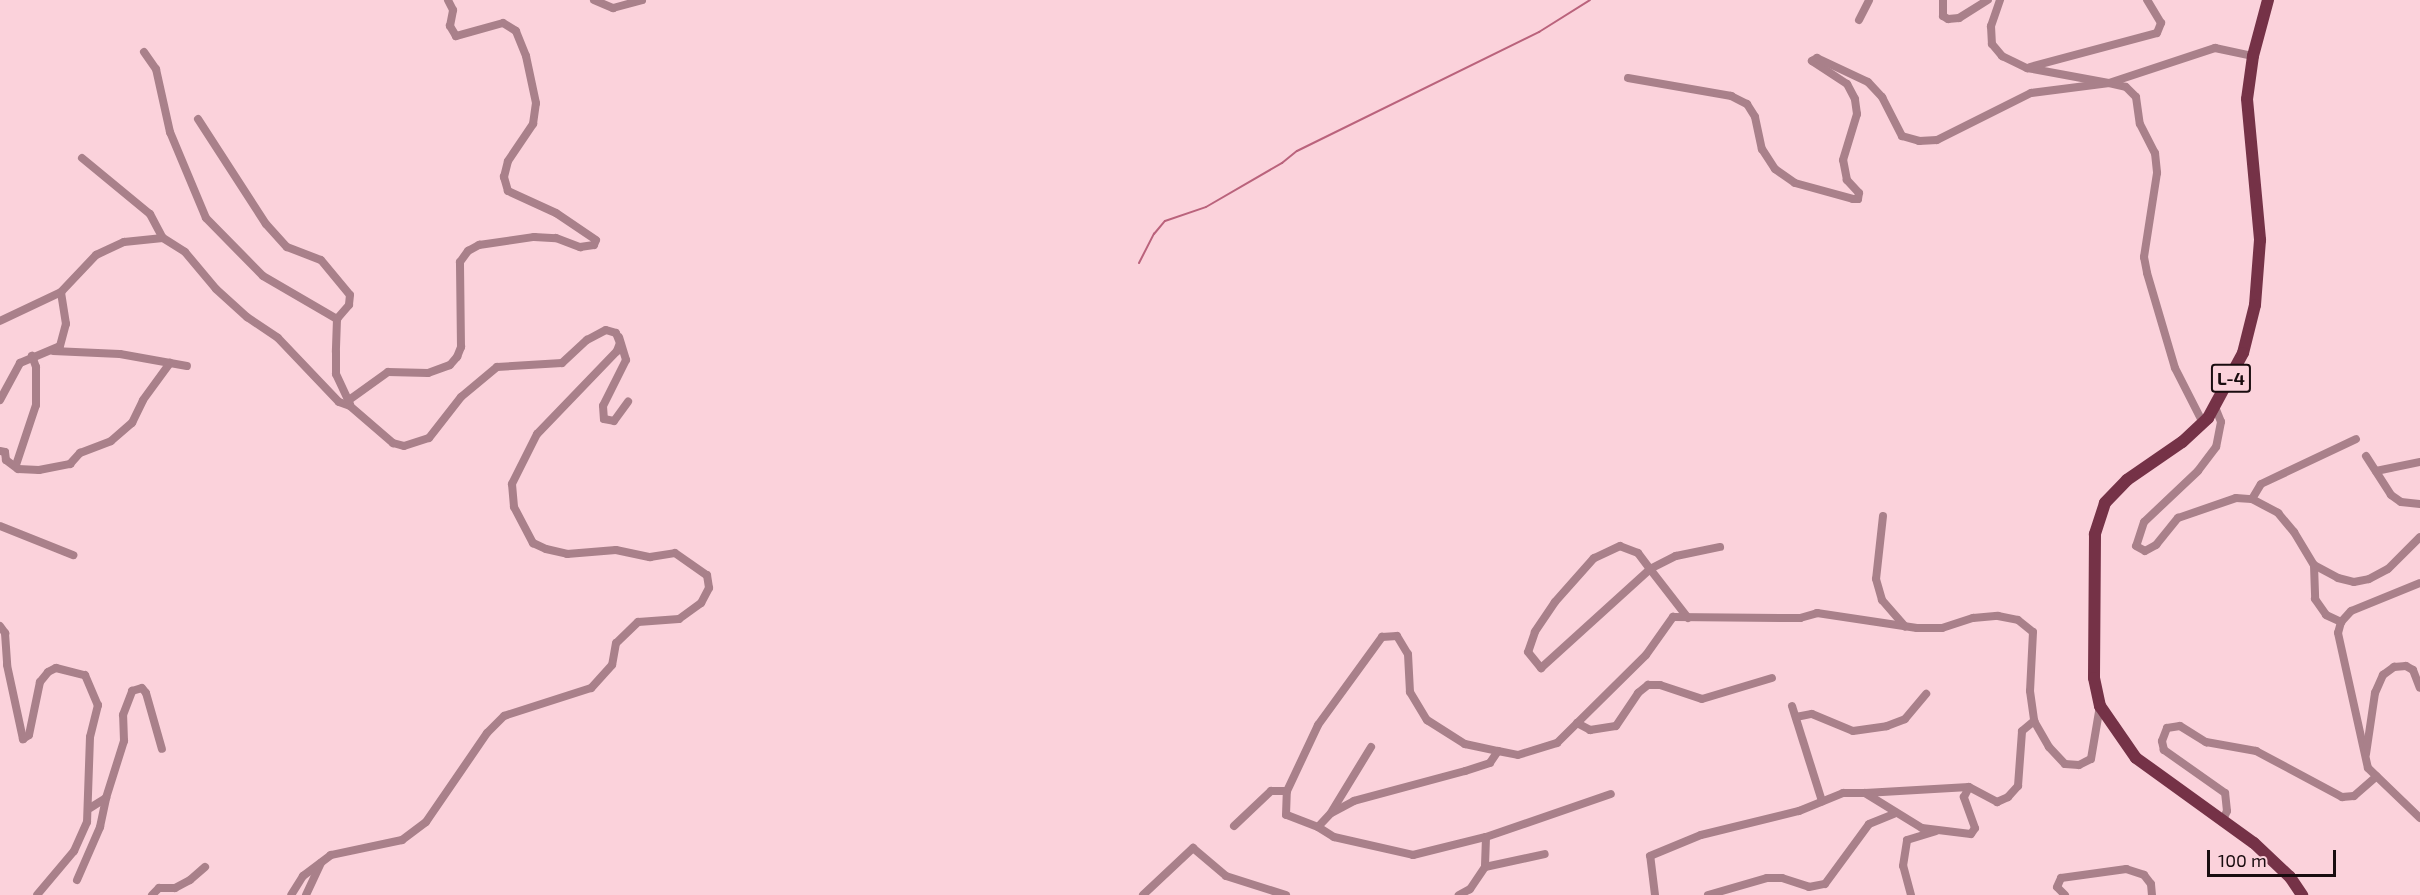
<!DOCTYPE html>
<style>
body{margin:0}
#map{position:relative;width:2420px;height:895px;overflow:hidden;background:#fbd2db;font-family:"Exo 2",sans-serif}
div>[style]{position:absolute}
.stream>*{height:2px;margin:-1px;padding:0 1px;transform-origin:1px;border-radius:1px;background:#ba637c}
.street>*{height:8px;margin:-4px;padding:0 4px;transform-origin:4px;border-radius:4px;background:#a9808a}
.primary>*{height:12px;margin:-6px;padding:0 6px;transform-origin:6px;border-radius:6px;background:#753247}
span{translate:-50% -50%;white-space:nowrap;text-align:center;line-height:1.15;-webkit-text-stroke:6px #fbd2db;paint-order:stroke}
.shield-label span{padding:2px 4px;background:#fbd2db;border:2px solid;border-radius:4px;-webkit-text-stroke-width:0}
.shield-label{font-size:18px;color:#190c0f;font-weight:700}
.scale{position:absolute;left:2207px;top:850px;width:129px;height:27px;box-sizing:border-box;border:3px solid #190c0f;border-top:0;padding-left:8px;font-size:18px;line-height:21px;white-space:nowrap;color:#190c0f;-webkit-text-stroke:4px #fbd2db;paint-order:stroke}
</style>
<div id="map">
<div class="stream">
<i style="left:1139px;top:263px;width:33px;rotate:-63deg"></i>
<i style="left:1154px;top:234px;width:17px;rotate:-50deg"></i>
<i style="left:1165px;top:221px;width:43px;rotate:-18.9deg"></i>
<i style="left:1206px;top:207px;width:88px;rotate:-30.1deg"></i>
<i style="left:1282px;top:163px;width:19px;rotate:-39deg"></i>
<i style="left:1297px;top:151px;width:270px;rotate:-26.2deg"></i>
<i style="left:1539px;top:32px;width:60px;rotate:-32.1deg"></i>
</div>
<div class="street">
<i style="left:594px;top:0;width:21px;rotate:23deg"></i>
<i style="left:613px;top:8px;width:30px;rotate:-15deg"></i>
<i style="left:1943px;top:0;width:16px;rotate:90deg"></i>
<i style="left:1943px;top:16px;width:6px;rotate:31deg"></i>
<i style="left:1948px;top:19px;width:11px;rotate:-5deg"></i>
<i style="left:1959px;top:18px;width:34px;rotate:-32deg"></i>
<i style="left:2000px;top:0;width:28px;rotate:109deg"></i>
<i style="left:1991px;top:26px;width:18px;rotate:87deg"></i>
<i style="left:1992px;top:44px;width:16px;rotate:50deg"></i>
<i style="left:2002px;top:56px;width:28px;rotate:26deg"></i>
<i style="left:2027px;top:68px;width:83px;rotate:10.4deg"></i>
<i style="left:2109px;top:83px;width:112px;rotate:-18.3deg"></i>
<i style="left:2215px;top:48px;width:39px;rotate:12deg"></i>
<i style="left:1859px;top:20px;width:22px;rotate:-63deg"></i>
<i style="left:144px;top:52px;width:21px;rotate:55deg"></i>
<i style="left:156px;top:69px;width:65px;rotate:77.5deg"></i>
<i style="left:170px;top:132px;width:93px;rotate:67.3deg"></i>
<i style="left:206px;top:218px;width:81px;rotate:45.5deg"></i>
<i style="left:263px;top:276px;width:86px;rotate:30.2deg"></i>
<i style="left:2030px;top:67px;width:131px;rotate:-15deg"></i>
<i style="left:2157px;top:33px;width:11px;rotate:-68deg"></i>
<i style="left:2161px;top:23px;width:27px;rotate:-121deg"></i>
<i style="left:1628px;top:78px;width:105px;rotate:9.9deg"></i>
<i style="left:1731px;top:96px;width:18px;rotate:27deg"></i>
<i style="left:1747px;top:104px;width:15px;rotate:58deg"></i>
<i style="left:1755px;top:117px;width:33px;rotate:78deg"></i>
<i style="left:1762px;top:149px;width:24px;rotate:57deg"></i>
<i style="left:1775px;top:169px;width:24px;rotate:35deg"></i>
<i style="left:1795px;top:183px;width:60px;rotate:15.4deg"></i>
<i style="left:1853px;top:199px;width:5px"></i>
<i style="left:1858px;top:199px;width:6px;rotate:-81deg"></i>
<i style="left:1859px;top:193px;width:18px;rotate:-133deg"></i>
<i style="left:1847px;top:180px;width:20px;rotate:-101deg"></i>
<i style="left:1843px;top:160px;width:48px;rotate:-73.1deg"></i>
<i style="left:1857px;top:114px;width:15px;rotate:-98deg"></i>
<i style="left:1855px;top:99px;width:17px;rotate:-118deg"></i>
<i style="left:1847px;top:84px;width:42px;rotate:-146.7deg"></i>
<i style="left:1812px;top:61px;width:6px;rotate:-31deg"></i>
<i style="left:1817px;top:58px;width:56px;rotate:25.2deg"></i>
<i style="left:1868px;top:82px;width:21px;rotate:47deg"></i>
<i style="left:1882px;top:97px;width:44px;rotate:62.9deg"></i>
<i style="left:1902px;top:136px;width:18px;rotate:16deg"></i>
<i style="left:1919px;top:141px;width:18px;rotate:-3deg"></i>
<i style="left:1937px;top:140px;width:105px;rotate:-26.6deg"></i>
<i style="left:2031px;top:93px;width:79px;rotate:-7.3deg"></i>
<i style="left:2109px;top:83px;width:17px;rotate:13deg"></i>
<i style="left:2126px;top:87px;width:14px;rotate:45deg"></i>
<i style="left:2136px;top:97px;width:27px;rotate:82deg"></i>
<i style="left:2140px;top:124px;width:33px;rotate:63deg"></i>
<i style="left:2155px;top:153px;width:20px;rotate:84deg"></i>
<i style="left:2157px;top:173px;width:85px;rotate:98.8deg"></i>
<i style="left:2144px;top:257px;width:16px;rotate:79deg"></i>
<i style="left:2147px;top:273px;width:99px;rotate:73.6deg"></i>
<i style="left:2175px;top:368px;width:62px;rotate:63deg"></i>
<i style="left:198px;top:119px;width:125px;rotate:57.1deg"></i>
<i style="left:266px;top:224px;width:31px;rotate:48deg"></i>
<i style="left:287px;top:247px;width:36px;rotate:21deg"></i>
<i style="left:321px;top:260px;width:45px;rotate:50.4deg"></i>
<i style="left:350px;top:295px;width:10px;rotate:96deg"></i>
<i style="left:349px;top:305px;width:18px;rotate:131deg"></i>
<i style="left:337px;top:319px;width:33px;rotate:92deg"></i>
<i style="left:336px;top:352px;width:22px;rotate:90deg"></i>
<i style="left:336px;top:374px;width:33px;rotate:65deg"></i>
<i style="left:82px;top:158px;width:88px;rotate:39.5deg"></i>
<i style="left:150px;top:214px;width:27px;rotate:62deg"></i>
<i style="left:0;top:321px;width:68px;rotate:-25.4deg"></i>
<i style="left:61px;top:292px;width:51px;rotate:-46.6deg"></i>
<i style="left:96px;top:255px;width:31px;rotate:-25deg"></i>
<i style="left:124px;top:242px;width:39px;rotate:-6deg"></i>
<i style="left:163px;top:238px;width:26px;rotate:32deg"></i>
<i style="left:185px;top:252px;width:48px;rotate:50deg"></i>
<i style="left:216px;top:289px;width:42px;rotate:42.1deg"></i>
<i style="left:247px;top:317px;width:37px;rotate:34deg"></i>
<i style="left:278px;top:338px;width:88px;rotate:46.4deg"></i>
<i style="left:339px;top:402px;width:12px;rotate:20deg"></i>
<i style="left:350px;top:406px;width:57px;rotate:40.7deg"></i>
<i style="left:393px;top:443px;width:11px;rotate:15deg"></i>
<i style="left:404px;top:446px;width:26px;rotate:-18deg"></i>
<i style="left:429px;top:438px;width:52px;rotate:-52deg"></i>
<i style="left:461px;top:397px;width:47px;rotate:-39.8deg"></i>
<i style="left:497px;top:367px;width:65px;rotate:-3.5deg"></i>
<i style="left:562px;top:363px;width:34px;rotate:-43deg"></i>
<i style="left:587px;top:340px;width:21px;rotate:-28deg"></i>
<i style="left:606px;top:330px;width:10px;rotate:17deg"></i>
<i style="left:616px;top:333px;width:11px;rotate:68deg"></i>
<i style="left:620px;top:343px;width:9px;rotate:111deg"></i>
<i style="left:617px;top:351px;width:115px;rotate:133.9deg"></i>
<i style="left:537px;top:434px;width:56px;rotate:116.6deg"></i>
<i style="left:512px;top:484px;width:23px;rotate:85deg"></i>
<i style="left:514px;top:507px;width:41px;rotate:62.2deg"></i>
<i style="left:533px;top:543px;width:14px;rotate:25deg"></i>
<i style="left:546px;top:549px;width:22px;rotate:13deg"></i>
<i style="left:567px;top:554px;width:49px;rotate:-4.7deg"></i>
<i style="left:616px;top:550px;width:35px;rotate:12deg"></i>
<i style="left:650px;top:557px;width:25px;rotate:-9deg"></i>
<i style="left:675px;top:553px;width:39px;rotate:35deg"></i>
<i style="left:707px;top:575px;width:13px;rotate:81deg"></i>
<i style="left:709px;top:588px;width:17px;rotate:118deg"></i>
<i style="left:701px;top:603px;width:27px;rotate:144deg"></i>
<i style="left:679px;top:619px;width:41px;rotate:175.8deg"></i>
<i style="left:638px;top:622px;width:30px;rotate:136deg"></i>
<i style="left:616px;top:643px;width:22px;rotate:100deg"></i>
<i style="left:612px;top:665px;width:31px;rotate:132deg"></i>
<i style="left:591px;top:688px;width:91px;rotate:162.2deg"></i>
<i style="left:504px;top:716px;width:24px;rotate:135deg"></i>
<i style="left:487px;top:733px;width:108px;rotate:124.4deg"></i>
<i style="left:426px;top:822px;width:30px;rotate:143deg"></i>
<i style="left:402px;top:840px;width:73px;rotate:168.1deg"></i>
<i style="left:331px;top:855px;width:35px;rotate:143deg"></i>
<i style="left:303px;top:876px;width:22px;rotate:122deg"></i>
<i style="left:619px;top:337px;width:24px;rotate:73deg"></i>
<i style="left:626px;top:360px;width:51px;rotate:116.6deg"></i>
<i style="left:603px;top:406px;width:13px;rotate:86deg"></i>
<i style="left:604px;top:419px;width:10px;rotate:11deg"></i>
<i style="left:614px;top:421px;width:24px;rotate:-54deg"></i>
<i style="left:53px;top:351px;width:67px;rotate:2.6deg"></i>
<i style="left:120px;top:354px;width:68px;rotate:10.2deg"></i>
<i style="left:0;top:400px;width:42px;rotate:-61.6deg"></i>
<i style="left:20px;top:363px;width:43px;rotate:-23deg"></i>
<i style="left:60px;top:346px;width:23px;rotate:-75deg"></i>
<i style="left:66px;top:324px;width:32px;rotate:-99deg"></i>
<i style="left:349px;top:400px;width:48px;rotate:-35.7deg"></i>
<i style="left:388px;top:372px;width:40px;rotate:1.4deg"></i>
<i style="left:428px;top:373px;width:23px;rotate:-20deg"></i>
<i style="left:450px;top:365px;width:11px;rotate:-49deg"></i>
<i style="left:457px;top:357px;width:11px;rotate:-68deg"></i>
<i style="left:461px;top:347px;width:85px;rotate:-90.7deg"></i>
<i style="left:460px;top:262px;width:14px;rotate:-54deg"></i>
<i style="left:468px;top:251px;width:13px;rotate:-29deg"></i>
<i style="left:479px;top:245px;width:56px;rotate:-8.3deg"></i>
<i style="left:534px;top:237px;width:22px;rotate:3deg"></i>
<i style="left:556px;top:238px;width:26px;rotate:21deg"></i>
<i style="left:580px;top:247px;width:14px;rotate:-8deg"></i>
<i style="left:594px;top:245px;width:5px;rotate:-68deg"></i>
<i style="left:596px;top:240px;width:48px;rotate:-146deg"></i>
<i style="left:556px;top:213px;width:53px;rotate:-155.4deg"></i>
<i style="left:508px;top:191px;width:15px;rotate:-106deg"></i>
<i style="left:504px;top:177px;width:16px;rotate:-76deg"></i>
<i style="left:508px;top:161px;width:45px;rotate:-56deg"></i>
<i style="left:533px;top:124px;width:21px;rotate:-82deg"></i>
<i style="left:536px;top:103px;width:48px;rotate:-102deg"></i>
<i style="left:526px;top:56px;width:27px;rotate:-112deg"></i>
<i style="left:516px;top:31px;width:15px;rotate:-148deg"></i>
<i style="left:503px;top:23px;width:49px;rotate:164.5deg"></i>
<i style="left:456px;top:36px;width:12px;rotate:-121deg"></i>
<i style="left:450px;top:26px;width:16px;rotate:-79deg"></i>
<i style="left:453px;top:10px;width:11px;rotate:-117deg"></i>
<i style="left:2215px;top:407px;width:16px;rotate:68deg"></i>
<i style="left:2221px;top:422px;width:25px;rotate:101deg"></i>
<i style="left:2216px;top:447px;width:30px;rotate:127deg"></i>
<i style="left:2198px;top:471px;width:74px;rotate:136.6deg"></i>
<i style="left:2144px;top:522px;width:25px;rotate:108deg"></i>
<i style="left:2136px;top:546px;width:10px;rotate:29deg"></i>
<i style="left:2145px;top:551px;width:13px;rotate:-29deg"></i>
<i style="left:2156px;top:545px;width:35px;rotate:-51deg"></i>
<i style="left:2178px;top:518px;width:61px;rotate:-19deg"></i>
<i style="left:2236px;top:498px;width:16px;rotate:4deg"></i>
<i style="left:2252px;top:499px;width:30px;rotate:28deg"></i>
<i style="left:2278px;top:513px;width:25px;rotate:50deg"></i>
<i style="left:2294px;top:532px;width:39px;rotate:59deg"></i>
<i style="left:2314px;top:565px;width:34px;rotate:88deg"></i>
<i style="left:2315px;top:599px;width:19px;rotate:55deg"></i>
<i style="left:2326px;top:615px;width:17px;rotate:25deg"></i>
<i style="left:0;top:451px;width:5px;rotate:11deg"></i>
<i style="left:5px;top:452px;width:8px;rotate:83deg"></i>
<i style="left:6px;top:460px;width:15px;rotate:37deg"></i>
<i style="left:18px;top:469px;width:21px;rotate:3deg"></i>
<i style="left:39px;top:470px;width:32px;rotate:-11deg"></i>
<i style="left:70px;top:464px;width:15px;rotate:-48deg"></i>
<i style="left:80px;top:453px;width:33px;rotate:-21deg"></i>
<i style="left:111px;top:441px;width:28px;rotate:-41deg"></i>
<i style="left:132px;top:423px;width:25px;rotate:-64deg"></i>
<i style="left:143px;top:400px;width:46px;rotate:-53.9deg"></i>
<i style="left:2366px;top:456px;width:46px;rotate:57.3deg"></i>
<i style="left:2391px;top:495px;width:12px;rotate:35deg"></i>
<i style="left:2401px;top:502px;width:19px;rotate:6deg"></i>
<i style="left:16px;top:465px;width:63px;rotate:-71.6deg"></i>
<i style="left:36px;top:405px;width:38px;rotate:-90deg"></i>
<i style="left:36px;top:367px;width:12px;rotate:-110deg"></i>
<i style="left:2376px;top:471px;width:45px;rotate:-11.6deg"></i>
<i style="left:2252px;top:499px;width:17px;rotate:-59deg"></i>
<i style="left:2261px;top:484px;width:105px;rotate:-25.3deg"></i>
<i style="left:1883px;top:516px;width:63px;rotate:96.3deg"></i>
<i style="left:1876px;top:579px;width:22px;rotate:74deg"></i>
<i style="left:1882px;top:600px;width:35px;rotate:49deg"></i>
<i style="left:0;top:526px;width:79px;rotate:21.7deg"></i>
<i style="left:2314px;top:565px;width:27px;rotate:28deg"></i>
<i style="left:2338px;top:578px;width:16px;rotate:14deg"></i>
<i style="left:2354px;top:582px;width:15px;rotate:-11deg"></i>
<i style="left:2369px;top:579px;width:21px;rotate:-28deg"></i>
<i style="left:2388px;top:569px;width:45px;rotate:-45deg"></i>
<i style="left:2420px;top:583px;width:74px;rotate:157.9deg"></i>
<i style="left:2351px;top:611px;width:15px;rotate:132deg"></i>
<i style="left:2341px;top:622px;width:11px;rotate:105deg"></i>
<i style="left:2338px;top:633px;width:138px;rotate:77.5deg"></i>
<i style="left:2368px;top:768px;width:72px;rotate:43.9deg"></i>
<i style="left:1688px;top:618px;width:62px;rotate:-127.8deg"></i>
<i style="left:1650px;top:569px;width:20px;rotate:-127deg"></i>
<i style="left:1638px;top:553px;width:19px;rotate:-159deg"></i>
<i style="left:1620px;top:546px;width:29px;rotate:155deg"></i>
<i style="left:1594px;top:558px;width:59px;rotate:131.6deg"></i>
<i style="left:1555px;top:602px;width:36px;rotate:124deg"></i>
<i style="left:1535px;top:632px;width:21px;rotate:109deg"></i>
<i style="left:1528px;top:652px;width:21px;rotate:51deg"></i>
<i style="left:1541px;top:668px;width:147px;rotate:-42.2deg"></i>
<i style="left:1650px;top:569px;width:29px;rotate:-27deg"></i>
<i style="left:1676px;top:556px;width:45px;rotate:-11.6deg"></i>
<i style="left:0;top:626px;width:9px;rotate:54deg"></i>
<i style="left:5px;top:633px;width:32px;rotate:86deg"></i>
<i style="left:7px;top:665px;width:76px;rotate:77.8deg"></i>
<i style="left:23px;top:739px;width:7px;rotate:-34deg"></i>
<i style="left:29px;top:735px;width:54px;rotate:-78.3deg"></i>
<i style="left:40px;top:682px;width:13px;rotate:-51deg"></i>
<i style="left:48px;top:672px;width:9px;rotate:-27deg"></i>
<i style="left:56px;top:668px;width:30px;rotate:14deg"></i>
<i style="left:85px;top:675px;width:33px;rotate:67deg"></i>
<i style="left:98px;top:705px;width:33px;rotate:104deg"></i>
<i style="left:90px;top:737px;width:85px;rotate:92deg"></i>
<i style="left:87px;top:822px;width:32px;rotate:114deg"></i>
<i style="left:74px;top:851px;width:57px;rotate:130.1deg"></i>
<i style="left:1792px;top:706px;width:100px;rotate:72.5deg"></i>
<i style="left:1796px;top:717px;width:16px;rotate:-11deg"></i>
<i style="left:1812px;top:714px;width:44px;rotate:22.5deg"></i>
<i style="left:1853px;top:731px;width:34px;rotate:-8deg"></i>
<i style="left:1887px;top:726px;width:19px;rotate:-21deg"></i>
<i style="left:1905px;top:719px;width:33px;rotate:-50deg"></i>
<i style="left:1577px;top:723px;width:15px;rotate:28deg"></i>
<i style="left:1590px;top:730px;width:26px;rotate:-9deg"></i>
<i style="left:1616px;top:726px;width:40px;rotate:-56deg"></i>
<i style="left:1638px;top:693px;width:13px;rotate:-39deg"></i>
<i style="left:1648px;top:685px;width:12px"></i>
<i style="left:1660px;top:685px;width:44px;rotate:18.4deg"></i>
<i style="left:1702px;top:699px;width:73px;rotate:-16.7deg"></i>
<i style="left:1498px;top:751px;width:14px;rotate:124deg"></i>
<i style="left:1490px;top:763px;width:26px;rotate:162deg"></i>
<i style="left:1465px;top:771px;width:115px;rotate:164.9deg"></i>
<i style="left:1354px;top:801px;width:26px;rotate:152deg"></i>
<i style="left:1331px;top:813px;width:19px;rotate:133deg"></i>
<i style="left:1318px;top:827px;width:34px;rotate:-159deg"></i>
<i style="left:1286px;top:815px;width:24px;rotate:-88deg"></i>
<i style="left:1287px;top:791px;width:73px;rotate:-64.8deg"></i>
<i style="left:1318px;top:725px;width:109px;rotate:-54deg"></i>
<i style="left:1382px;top:637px;width:15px;rotate:-4deg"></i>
<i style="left:1397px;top:636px;width:21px;rotate:59deg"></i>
<i style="left:1408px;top:654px;width:38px;rotate:87deg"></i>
<i style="left:1410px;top:692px;width:33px;rotate:59deg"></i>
<i style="left:1427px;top:720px;width:45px;rotate:32.3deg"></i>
<i style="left:1465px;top:744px;width:34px;rotate:12deg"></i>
<i style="left:1498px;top:751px;width:20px;rotate:11deg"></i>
<i style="left:1518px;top:755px;width:41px;rotate:-17.1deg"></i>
<i style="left:1557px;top:743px;width:125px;rotate:-44.7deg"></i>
<i style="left:1646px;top:655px;width:47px;rotate:-54.6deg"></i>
<i style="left:1673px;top:617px;width:127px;rotate:0.5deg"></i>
<i style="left:1800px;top:618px;width:18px;rotate:-16deg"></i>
<i style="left:1817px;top:613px;width:101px;rotate:8.5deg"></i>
<i style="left:1917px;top:628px;width:25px"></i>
<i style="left:1942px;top:628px;width:33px;rotate:-18deg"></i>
<i style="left:1973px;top:618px;width:25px;rotate:-5deg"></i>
<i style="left:1998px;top:616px;width:20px;rotate:11deg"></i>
<i style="left:2018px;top:620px;width:19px;rotate:39deg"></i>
<i style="left:2033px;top:632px;width:59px;rotate:92.9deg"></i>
<i style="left:2030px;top:691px;width:30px;rotate:82deg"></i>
<i style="left:2034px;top:721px;width:30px;rotate:60deg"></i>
<i style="left:2049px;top:747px;width:23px;rotate:47deg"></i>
<i style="left:2065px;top:764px;width:14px;rotate:4deg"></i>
<i style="left:2079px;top:765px;width:13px;rotate:-27deg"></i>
<i style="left:2091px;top:759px;width:54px;rotate:-80.4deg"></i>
<i style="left:2366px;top:754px;width:62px;rotate:-81.6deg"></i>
<i style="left:2375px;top:693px;width:20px;rotate:-66deg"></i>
<i style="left:2383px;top:675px;width:14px;rotate:-36deg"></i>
<i style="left:2394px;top:667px;width:12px;rotate:-5deg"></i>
<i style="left:2406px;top:666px;width:8px;rotate:30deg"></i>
<i style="left:2413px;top:670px;width:19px;rotate:69deg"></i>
<i style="left:1865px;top:793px;width:104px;rotate:-3.3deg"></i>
<i style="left:90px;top:808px;width:19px;rotate:-32deg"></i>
<i style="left:106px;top:798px;width:60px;rotate:-72.5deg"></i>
<i style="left:124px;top:741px;width:26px;rotate:-92deg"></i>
<i style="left:123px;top:715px;width:26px;rotate:-69deg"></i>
<i style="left:132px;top:691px;width:10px;rotate:-17deg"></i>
<i style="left:142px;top:688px;width:6px;rotate:51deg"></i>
<i style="left:146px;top:693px;width:58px;rotate:74.1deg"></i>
<i style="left:1332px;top:811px;width:75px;rotate:-58.6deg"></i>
<i style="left:2222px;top:822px;width:12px;rotate:-66deg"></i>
<i style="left:2227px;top:811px;width:18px;rotate:-96deg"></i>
<i style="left:2225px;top:793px;width:75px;rotate:-144.8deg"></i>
<i style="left:2164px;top:750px;width:9px;rotate:-103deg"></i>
<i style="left:2162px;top:741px;width:14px;rotate:-69deg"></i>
<i style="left:2167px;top:728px;width:13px;rotate:-9deg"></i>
<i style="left:2180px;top:726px;width:31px;rotate:32deg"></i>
<i style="left:2206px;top:742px;width:51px;rotate:10.2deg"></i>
<i style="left:2256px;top:751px;width:98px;rotate:28.1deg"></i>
<i style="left:2342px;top:797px;width:12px;rotate:-5deg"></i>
<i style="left:2354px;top:796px;width:30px;rotate:-41deg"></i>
<i style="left:1234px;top:826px;width:51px;rotate:-43.4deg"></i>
<i style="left:1271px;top:791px;width:16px"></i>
<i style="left:1318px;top:827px;width:19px;rotate:32deg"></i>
<i style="left:1334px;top:837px;width:81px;rotate:12.8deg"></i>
<i style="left:1413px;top:855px;width:75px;rotate:-13.9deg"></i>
<i style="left:1486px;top:837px;width:30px;rotate:92deg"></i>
<i style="left:1485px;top:867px;width:27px;rotate:124deg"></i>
<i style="left:1470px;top:889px;width:13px;rotate:151deg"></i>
<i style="left:1486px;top:837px;width:132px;rotate:-19deg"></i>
<i style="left:1485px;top:867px;width:61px;rotate:-12.2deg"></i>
<i style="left:77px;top:880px;width:58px;rotate:-66.5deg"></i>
<i style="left:100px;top:827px;width:30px;rotate:-78deg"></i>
<i style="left:152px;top:895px;width:10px;rotate:-45deg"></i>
<i style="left:159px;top:888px;width:16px"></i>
<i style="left:175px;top:888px;width:17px;rotate:-28deg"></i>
<i style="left:190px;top:880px;width:20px;rotate:-41deg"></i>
<i style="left:306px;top:895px;width:35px;rotate:-65deg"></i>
<i style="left:1143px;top:895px;width:69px;rotate:-43.2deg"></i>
<i style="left:1193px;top:848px;width:43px;rotate:40.3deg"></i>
<i style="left:1226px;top:876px;width:63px;rotate:17.6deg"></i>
<i style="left:1655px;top:895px;width:39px;rotate:-97deg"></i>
<i style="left:1650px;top:856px;width:55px;rotate:-22.4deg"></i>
<i style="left:1701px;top:835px;width:101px;rotate:-13.8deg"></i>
<i style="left:1799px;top:811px;width:48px;rotate:-22.2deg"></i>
<i style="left:1843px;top:793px;width:22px"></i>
<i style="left:1865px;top:793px;width:67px;rotate:31.6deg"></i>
<i style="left:1922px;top:828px;width:49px;rotate:7deg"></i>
<i style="left:1971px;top:834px;width:7px;rotate:-56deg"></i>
<i style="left:1975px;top:828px;width:33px;rotate:-110deg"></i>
<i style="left:1964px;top:797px;width:11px;rotate:-63deg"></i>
<i style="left:1969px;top:787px;width:32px;rotate:28deg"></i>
<i style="left:1997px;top:802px;width:12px;rotate:-24deg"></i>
<i style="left:2008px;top:797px;width:15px;rotate:-48deg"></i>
<i style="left:2018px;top:786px;width:55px;rotate:-85.8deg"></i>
<i style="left:2022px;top:731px;width:16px;rotate:-40deg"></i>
<i style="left:1708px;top:895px;width:61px;rotate:-16.1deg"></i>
<i style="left:1767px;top:878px;width:15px"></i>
<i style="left:1782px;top:878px;width:28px;rotate:18deg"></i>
<i style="left:1809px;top:887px;width:16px;rotate:-11deg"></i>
<i style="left:1825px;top:884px;width:74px;rotate:-53.7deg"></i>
<i style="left:1869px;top:824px;width:27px;rotate:-22deg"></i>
<i style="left:1911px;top:895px;width:30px;rotate:-105deg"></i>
<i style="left:1903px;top:866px;width:26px;rotate:-81deg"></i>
<i style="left:1907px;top:840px;width:30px;rotate:-17deg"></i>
<i style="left:2065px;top:895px;width:11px;rotate:-135deg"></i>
<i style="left:2057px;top:887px;width:10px;rotate:-66deg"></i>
<i style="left:2061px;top:878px;width:66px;rotate:-7.9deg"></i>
<i style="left:2126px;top:869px;width:19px;rotate:18deg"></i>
<i style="left:2144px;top:875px;width:11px;rotate:52deg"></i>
<i style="left:2151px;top:884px;width:11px;rotate:85deg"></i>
</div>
<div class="primary">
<i style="left:2268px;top:0;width:58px;rotate:105deg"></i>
<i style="left:2253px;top:56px;width:43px;rotate:97.9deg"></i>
<i style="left:2247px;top:99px;width:142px;rotate:84.7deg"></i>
<i style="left:2260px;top:240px;width:65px;rotate:94.4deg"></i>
<i style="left:2255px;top:305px;width:49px;rotate:104deg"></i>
<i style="left:2243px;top:353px;width:74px;rotate:118.3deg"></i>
<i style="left:2208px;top:418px;width:35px;rotate:137deg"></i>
<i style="left:2182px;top:442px;width:67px;rotate:145.4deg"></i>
<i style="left:2127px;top:480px;width:32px;rotate:134deg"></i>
<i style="left:2105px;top:503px;width:33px;rotate:108deg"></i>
<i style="left:2095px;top:534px;width:144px;rotate:90.4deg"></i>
<i style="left:2094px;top:678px;width:29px;rotate:78deg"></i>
<i style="left:2100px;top:706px;width:63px;rotate:55.3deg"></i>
<i style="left:2136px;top:758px;width:145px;rotate:35.8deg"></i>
<i style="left:2254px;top:843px;width:50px;rotate:43.4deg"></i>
<i style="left:2290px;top:877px;width:22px;rotate:56deg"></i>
</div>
<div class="shield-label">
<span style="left:2231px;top:378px">L-4</span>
</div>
<div class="scale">100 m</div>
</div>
